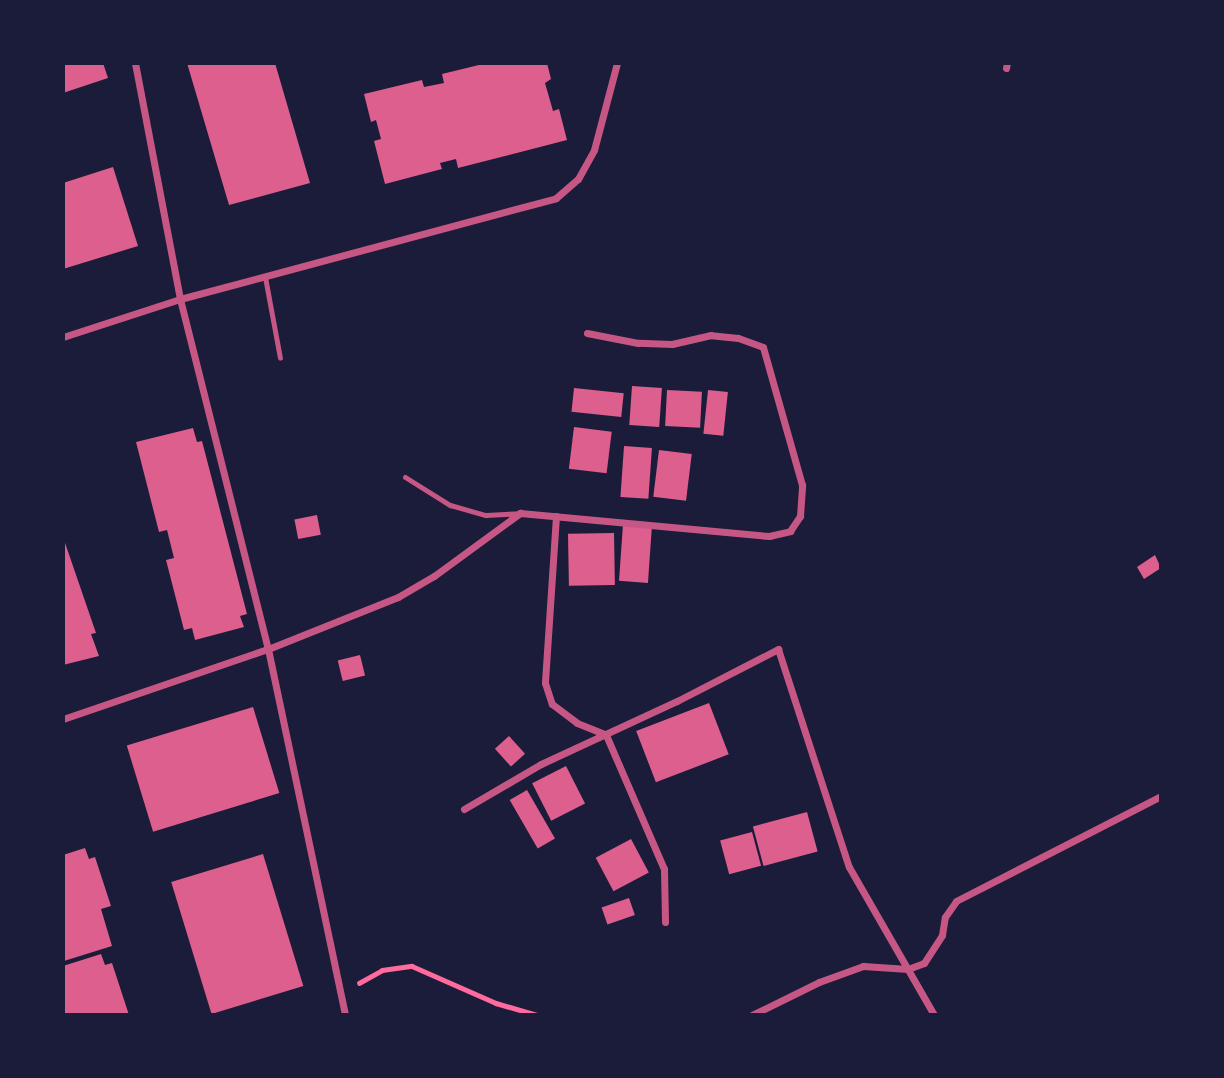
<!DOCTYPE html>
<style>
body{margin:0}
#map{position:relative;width:1224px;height:1078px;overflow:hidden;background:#1b1b3a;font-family:"Roboto Condensed",sans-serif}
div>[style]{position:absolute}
.building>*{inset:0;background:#dd5f8e;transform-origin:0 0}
.path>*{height:4.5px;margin:-2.25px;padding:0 2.25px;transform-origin:2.25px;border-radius:2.25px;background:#ff6b9d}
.service>*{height:5px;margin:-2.5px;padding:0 2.5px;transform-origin:2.5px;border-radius:2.5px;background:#c65784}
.minor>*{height:7px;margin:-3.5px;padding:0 3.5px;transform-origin:3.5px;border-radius:3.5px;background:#c65784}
span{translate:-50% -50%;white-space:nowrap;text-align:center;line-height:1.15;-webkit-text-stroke:5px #1b1b3a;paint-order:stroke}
.frame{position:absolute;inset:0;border:65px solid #1b1b3a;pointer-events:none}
</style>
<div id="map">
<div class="building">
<i style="clip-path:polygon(63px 63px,103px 63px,108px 78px,63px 93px)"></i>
<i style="clip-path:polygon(187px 63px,275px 63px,310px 183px,229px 205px)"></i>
<i style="clip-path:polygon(487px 63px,547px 63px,551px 79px,545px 83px,553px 111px,559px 109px,567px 140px,458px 168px,456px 159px,440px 163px,442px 169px,385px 184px,374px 141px,381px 139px,376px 120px,371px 122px,364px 94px,422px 80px,424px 87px,444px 83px,442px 74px)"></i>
<i style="clip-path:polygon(113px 167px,138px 246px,63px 269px,63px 183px)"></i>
<i style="left:632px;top:386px;width:30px;height:39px;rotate:4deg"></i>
<i style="left:574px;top:388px;width:50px;height:24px;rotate:6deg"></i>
<i style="left:667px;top:390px;width:35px;height:36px;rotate:3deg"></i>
<i style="left:708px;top:390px;width:20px;height:44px;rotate:6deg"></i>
<i style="left:574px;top:427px;width:38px;height:42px;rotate:7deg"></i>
<i style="clip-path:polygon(193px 428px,197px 442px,202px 441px,247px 614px,240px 616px,244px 627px,195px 640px,192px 628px,184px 630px,166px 560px,174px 558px,167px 530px,159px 532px,136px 442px)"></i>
<i style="left:624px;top:446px;width:28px;height:51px;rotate:4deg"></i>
<i style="left:659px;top:450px;width:33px;height:47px;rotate:7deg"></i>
<i style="left:317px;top:515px;width:20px;height:23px;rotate:79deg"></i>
<i style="left:623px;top:524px;width:29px;height:57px;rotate:4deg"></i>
<i style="left:614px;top:533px;width:52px;height:46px;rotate:89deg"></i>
<i style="clip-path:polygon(63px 537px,96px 633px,91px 634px,99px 656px,63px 665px)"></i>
<i style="clip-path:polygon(1155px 555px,1161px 568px,1144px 579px,1137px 567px)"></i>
<i style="left:360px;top:655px;width:21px;height:23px;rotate:76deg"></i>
<i style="left:709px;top:703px;width:55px;height:78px;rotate:69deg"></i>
<i style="left:253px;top:707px;width:90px;height:132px;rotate:73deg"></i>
<i style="left:509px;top:736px;width:24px;height:19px;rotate:48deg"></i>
<i style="left:566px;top:766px;width:42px;height:38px;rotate:63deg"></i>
<i style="left:527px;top:790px;width:56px;height:20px;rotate:60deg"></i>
<i style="left:807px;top:812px;width:41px;height:56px;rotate:75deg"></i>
<i style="left:752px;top:832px;width:35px;height:33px;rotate:75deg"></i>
<i style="left:631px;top:839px;width:38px;height:40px;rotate:62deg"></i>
<i style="clip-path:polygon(85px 848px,89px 859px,95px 857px,111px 906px,101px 909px,112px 946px,64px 961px,63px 855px)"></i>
<i style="left:263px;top:854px;width:138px;height:96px;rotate:73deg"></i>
<i style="left:629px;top:898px;width:18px;height:29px;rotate:71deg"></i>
<i style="clip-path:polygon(101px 954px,105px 965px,112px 963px,129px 1015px,63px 1015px,63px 966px)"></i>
</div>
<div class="path">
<i style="left:359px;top:983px;width:26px;rotate:-29deg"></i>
<i style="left:382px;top:970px;width:30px;rotate:-8deg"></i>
<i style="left:412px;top:966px;width:92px;rotate:23.8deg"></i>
<i style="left:496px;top:1003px;width:43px;rotate:16.3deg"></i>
</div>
<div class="service">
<i style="left:265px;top:277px;width:82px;rotate:79.5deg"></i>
<i style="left:405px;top:477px;width:53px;rotate:31.9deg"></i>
<i style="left:450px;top:505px;width:37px;rotate:16deg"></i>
<i style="left:486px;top:515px;width:34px;rotate:-3deg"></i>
</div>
<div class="minor">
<i style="left:135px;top:63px;width:240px;rotate:79.2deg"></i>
<i style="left:180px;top:299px;width:361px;rotate:75.9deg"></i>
<i style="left:268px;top:649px;width:374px;rotate:78.1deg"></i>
<i style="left:1006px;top:68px;width:5px;rotate:-79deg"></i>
<i style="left:63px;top:337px;width:123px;rotate:-18deg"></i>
<i style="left:180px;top:299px;width:389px;rotate:-15deg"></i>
<i style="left:556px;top:198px;width:29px;rotate:-41deg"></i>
<i style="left:578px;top:179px;width:33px;rotate:-61deg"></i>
<i style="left:594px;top:150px;width:90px;rotate:-75.2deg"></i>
<i style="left:556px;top:516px;width:167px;rotate:93.8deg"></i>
<i style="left:545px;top:683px;width:22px;rotate:72deg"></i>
<i style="left:552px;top:704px;width:31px;rotate:37deg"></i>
<i style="left:577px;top:723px;width:31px;rotate:22deg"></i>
<i style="left:606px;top:735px;width:146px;rotate:66.6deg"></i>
<i style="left:664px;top:869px;width:53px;rotate:88.9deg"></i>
<i style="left:63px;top:719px;width:217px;rotate:-18.9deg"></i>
<i style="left:268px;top:649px;width:140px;rotate:-21.8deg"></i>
<i style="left:398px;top:597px;width:42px;rotate:-30.3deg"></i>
<i style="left:434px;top:576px;width:107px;rotate:-36.2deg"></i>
<i style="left:520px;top:513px;width:250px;rotate:5.3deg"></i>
<i style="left:769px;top:536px;width:22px;rotate:-13deg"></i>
<i style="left:790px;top:531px;width:18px;rotate:-56deg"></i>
<i style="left:800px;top:516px;width:31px;rotate:-86deg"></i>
<i style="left:802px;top:485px;width:143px;rotate:-105.8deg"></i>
<i style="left:763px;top:347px;width:27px;rotate:-160deg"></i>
<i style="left:738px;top:338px;width:27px;rotate:-174deg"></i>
<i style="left:711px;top:335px;width:40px;rotate:167deg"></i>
<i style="left:672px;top:344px;width:34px;rotate:-178deg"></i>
<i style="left:638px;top:343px;width:52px;rotate:-168.9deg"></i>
<i style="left:464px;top:809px;width:89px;rotate:-30.3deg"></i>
<i style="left:541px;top:764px;width:150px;rotate:-24.9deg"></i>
<i style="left:677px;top:701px;width:114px;rotate:-27.2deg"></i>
<i style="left:778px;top:649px;width:229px;rotate:72deg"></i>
<i style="left:849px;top:867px;width:171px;rotate:60.1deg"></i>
<i style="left:752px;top:1015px;width:75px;rotate:-26.2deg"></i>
<i style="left:819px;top:982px;width:47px;rotate:-20deg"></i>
<i style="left:863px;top:966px;width:45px;rotate:3.8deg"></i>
<i style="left:908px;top:969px;width:17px;rotate:-21deg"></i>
<i style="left:924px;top:963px;width:33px;rotate:-57deg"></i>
<i style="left:942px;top:935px;width:18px;rotate:-81deg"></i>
<i style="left:945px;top:917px;width:19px;rotate:-55deg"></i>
<i style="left:956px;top:901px;width:230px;rotate:-27.1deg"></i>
</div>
<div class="frame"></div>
</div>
